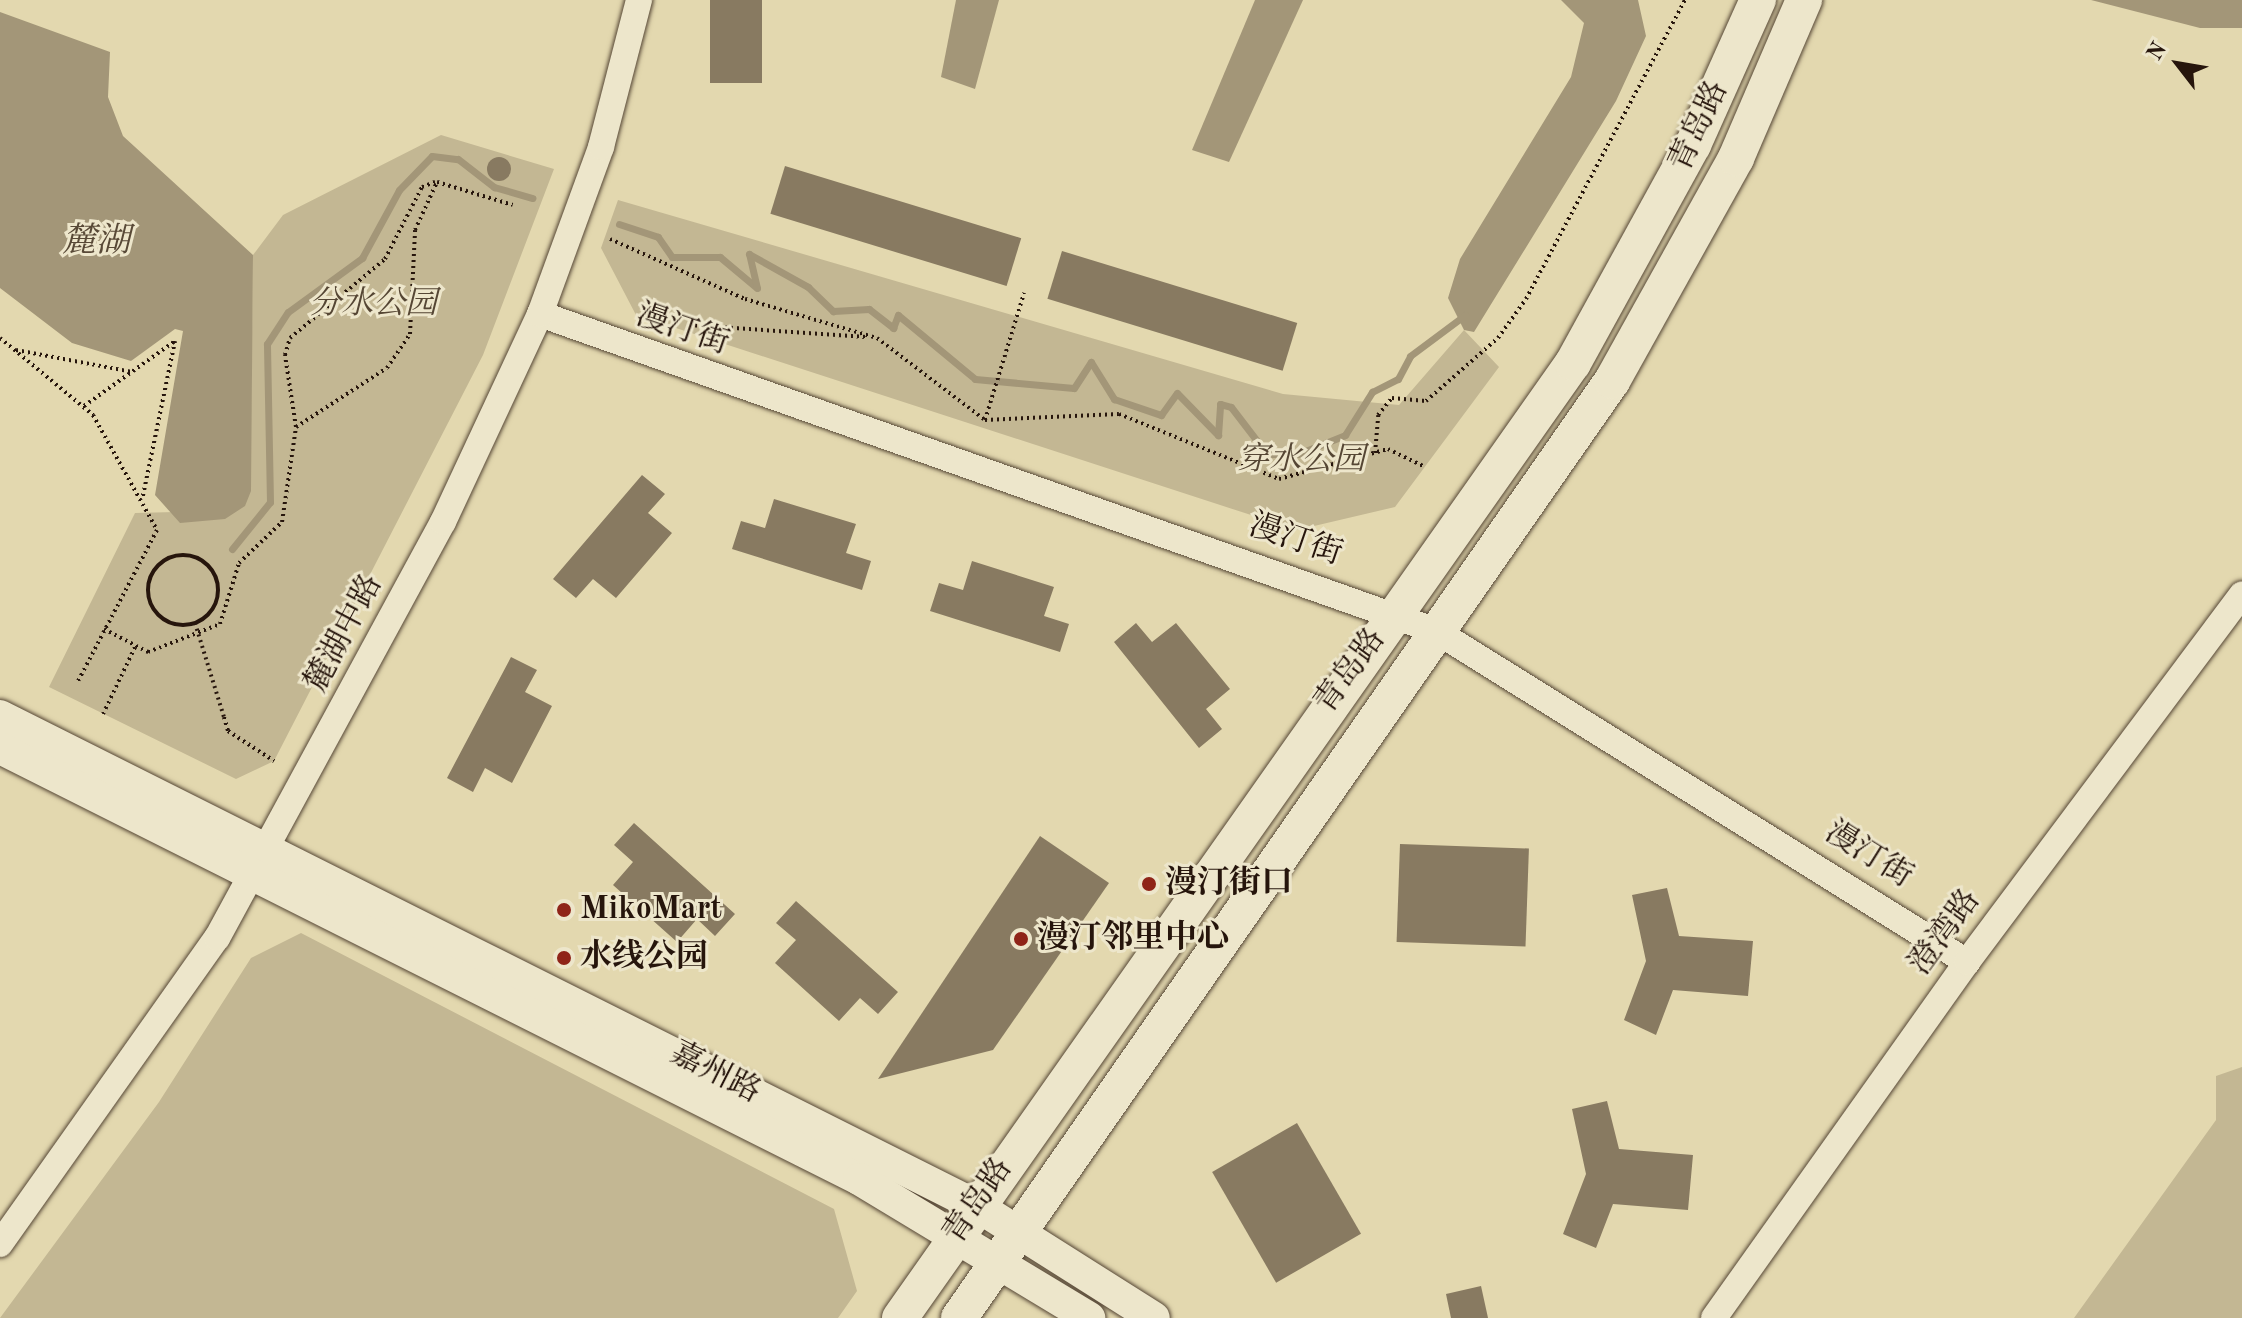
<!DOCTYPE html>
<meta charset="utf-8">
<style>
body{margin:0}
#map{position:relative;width:2242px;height:1318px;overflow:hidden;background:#e3d8af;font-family:"Old Standard TT","Noto Serif SC",serif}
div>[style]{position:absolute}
.green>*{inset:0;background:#c3b793}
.water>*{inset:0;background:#a39678}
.stream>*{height:7px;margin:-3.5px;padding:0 3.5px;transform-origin:3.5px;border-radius:3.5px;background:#a39678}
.building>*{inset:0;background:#887a61;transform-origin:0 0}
.round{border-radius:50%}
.path>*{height:4px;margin-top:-2px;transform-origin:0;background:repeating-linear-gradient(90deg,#26150c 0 2px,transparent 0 6px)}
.path>.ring{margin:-2px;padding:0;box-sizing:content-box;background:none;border:4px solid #26150c;border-radius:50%}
.roads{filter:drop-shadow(0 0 2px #554635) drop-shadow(0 0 2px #554635)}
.minor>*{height:26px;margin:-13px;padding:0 13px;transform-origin:13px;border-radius:13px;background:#ede6cb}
.tertiary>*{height:32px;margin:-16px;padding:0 16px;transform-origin:16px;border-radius:16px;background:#ede6cb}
.secondary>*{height:36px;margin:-18px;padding:0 18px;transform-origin:18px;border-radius:18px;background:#ede6cb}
.path-bridge>*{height:4px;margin-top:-2px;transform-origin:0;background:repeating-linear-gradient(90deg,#26150c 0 2px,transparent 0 6px)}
.dots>*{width:22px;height:22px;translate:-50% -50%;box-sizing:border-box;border:4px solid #ede6cb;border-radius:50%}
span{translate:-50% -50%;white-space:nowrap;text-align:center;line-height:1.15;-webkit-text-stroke:6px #ede6cb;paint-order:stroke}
.street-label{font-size:32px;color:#26150c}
.park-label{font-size:32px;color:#554634;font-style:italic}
.poi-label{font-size:32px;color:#26150c;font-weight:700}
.left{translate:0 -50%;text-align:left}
.water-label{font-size:34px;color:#584937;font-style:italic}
.north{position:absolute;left:2138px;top:24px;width:80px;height:80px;-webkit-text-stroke:6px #ede6cb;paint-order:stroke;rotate:301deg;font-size:22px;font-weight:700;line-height:32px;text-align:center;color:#26150c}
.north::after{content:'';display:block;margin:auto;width:28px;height:36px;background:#26150c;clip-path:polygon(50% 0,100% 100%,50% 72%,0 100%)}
</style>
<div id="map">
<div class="green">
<i style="clip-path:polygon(441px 135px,554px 169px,483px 355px,274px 761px,236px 779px,49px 687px,135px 513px,215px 511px,250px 490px,253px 255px,283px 215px)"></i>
<i style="clip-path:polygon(618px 200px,1283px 394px,1399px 405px,1464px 330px,1499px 367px,1395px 507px,1297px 530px,636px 315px,601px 248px)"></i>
<i style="clip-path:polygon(301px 933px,834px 1209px,857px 1291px,838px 1318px,0 1318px,159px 1102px,251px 958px)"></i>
<i style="clip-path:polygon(2242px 1067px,2242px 1318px,2074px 1318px,2216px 1120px,2216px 1076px)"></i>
</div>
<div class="water">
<i style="clip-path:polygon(956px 0,999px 0,975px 89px,941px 77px)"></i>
<i style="clip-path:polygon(1255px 0,1303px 0,1229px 162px,1192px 150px)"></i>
<i style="clip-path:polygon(1561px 0,1638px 0,1646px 36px,1616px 101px,1474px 332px,1464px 330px,1448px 298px,1460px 259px,1571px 77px,1584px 23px)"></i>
<i style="clip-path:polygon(2091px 0,2242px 0,2242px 28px,2200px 28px)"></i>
<i style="clip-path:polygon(0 12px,110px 52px,108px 97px,123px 136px,253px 255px,251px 491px,245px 506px,225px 519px,180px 523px,155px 495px,183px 331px,175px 329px,131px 361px,72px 343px,0 288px)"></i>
</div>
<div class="stream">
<i style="left:619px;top:224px;width:41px;rotate:18.4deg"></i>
<i style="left:658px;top:237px;width:24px;rotate:55deg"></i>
<i style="left:672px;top:257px;width:48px"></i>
<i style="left:720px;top:257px;width:48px;rotate:40deg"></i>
<i style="left:757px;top:288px;width:35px;rotate:-103deg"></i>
<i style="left:749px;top:254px;width:68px;rotate:29.2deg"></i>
<i style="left:808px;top:287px;width:35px;rotate:44deg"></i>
<i style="left:833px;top:311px;width:36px;rotate:-3deg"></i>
<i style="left:869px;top:309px;width:31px;rotate:38deg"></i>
<i style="left:893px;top:328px;width:14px;rotate:-69deg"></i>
<i style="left:898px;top:315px;width:100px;rotate:39.7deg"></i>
<i style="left:975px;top:379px;width:99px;rotate:5.2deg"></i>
<i style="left:1074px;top:388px;width:31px;rotate:-57deg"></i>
<i style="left:1091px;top:362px;width:44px;rotate:58.1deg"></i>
<i style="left:1114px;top:399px;width:50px;rotate:18.8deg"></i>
<i style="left:1161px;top:415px;width:27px;rotate:-54deg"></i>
<i style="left:1177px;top:393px;width:59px;rotate:45.7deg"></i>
<i style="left:1218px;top:435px;width:31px;rotate:-86deg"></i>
<i style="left:1220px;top:404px;width:11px;rotate:15deg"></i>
<i style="left:1231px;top:407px;width:59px;rotate:52.5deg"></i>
<i style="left:1267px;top:454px;width:31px"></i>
<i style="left:1298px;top:454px;width:51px;rotate:-22deg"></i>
<i style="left:1345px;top:435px;width:51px;rotate:-57.9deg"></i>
<i style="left:1372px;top:392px;width:29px;rotate:-27deg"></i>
<i style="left:1398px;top:379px;width:26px;rotate:-62deg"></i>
<i style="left:1410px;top:356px;width:69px;rotate:-36.7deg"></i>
<i style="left:232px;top:549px;width:60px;rotate:-51deg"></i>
<i style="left:270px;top:502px;width:158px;rotate:-91.1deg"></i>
<i style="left:267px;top:344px;width:38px;rotate:-57deg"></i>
<i style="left:288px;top:312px;width:92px;rotate:-36.1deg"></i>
<i style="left:362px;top:258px;width:77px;rotate:-61.4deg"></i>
<i style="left:399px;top:190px;width:47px;rotate:-45.9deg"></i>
<i style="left:432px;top:156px;width:26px;rotate:7deg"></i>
<i style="left:458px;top:159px;width:46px;rotate:37.9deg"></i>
<i style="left:494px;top:187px;width:40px;rotate:16deg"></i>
</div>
<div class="building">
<i style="left:710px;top:0;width:52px;height:83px"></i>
<i class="round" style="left:487px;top:157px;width:24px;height:24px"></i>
<i style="left:785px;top:166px;width:247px;height:50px;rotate:17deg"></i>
<i style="left:1062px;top:251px;width:246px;height:50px;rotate:17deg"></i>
<i style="clip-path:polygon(642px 475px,665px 494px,648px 513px,672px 533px,616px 598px,593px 579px,576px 598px,553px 579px)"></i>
<i style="clip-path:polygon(774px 499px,856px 524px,846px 553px,871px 561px,862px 590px,732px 549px,741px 521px,765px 528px)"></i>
<i style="clip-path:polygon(972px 561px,1054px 587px,1044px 616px,1069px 624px,1060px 652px,930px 611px,939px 583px,963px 590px)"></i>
<i style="clip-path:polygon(1136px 623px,1152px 642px,1176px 623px,1230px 689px,1206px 709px,1222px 729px,1199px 748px,1114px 642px)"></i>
<i style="clip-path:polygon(511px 657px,537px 670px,525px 692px,552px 706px,512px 783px,485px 768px,473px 792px,447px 778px)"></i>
<i style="clip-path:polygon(634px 823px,735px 914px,715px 936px,697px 919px,677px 942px,613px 885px,633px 862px,614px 845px)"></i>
<i style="clip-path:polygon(1040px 836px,1109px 883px,993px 1050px,878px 1079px)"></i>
<i style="left:1400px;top:844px;width:129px;height:98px;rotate:2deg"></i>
<i style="clip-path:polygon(1667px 888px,1679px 936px,1753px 941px,1748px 996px,1673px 990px,1656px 1035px,1624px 1020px,1646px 961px,1632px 895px)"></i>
<i style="clip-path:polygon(796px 901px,898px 992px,878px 1014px,860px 998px,839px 1021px,775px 963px,796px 940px,776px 923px)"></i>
<i style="clip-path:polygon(1607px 1101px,1619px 1149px,1693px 1155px,1688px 1210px,1613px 1204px,1596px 1248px,1563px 1234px,1586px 1174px,1572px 1109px)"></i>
<i style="left:1297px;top:1123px;width:128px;height:98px;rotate:60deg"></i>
<i style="clip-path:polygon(1481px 1286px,1488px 1318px,1451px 1318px,1446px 1294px)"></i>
</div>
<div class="path">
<i style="left:610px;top:239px;width:148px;rotate:24deg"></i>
<i style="left:745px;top:299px;width:138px;rotate:16.5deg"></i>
<i style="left:877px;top:338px;width:136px;rotate:37.2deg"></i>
<i style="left:985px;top:420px;width:134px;rotate:-2.6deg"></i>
<i style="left:1119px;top:414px;width:173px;rotate:22.1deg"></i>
<i style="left:1279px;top:479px;width:113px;rotate:-15.4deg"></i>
<i style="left:1388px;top:449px;width:41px;rotate:25.9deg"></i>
<i style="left:689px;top:325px;width:178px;rotate:3.9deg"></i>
<i style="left:0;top:338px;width:121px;rotate:39.6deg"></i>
<i style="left:93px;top:415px;width:132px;rotate:60.9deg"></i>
<i style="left:157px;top:530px;width:173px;rotate:117.6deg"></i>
<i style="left:16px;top:350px;width:118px;rotate:10.7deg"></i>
<i style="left:84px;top:406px;width:112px;rotate:-35.5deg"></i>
<i style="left:175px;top:341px;width:162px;rotate:101.7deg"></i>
<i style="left:985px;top:420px;width:133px;rotate:-72.9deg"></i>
<i style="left:296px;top:427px;width:73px;rotate:-98.7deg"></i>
<i style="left:285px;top:355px;width:18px;rotate:-74deg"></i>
<i style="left:290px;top:338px;width:124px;rotate:-39.7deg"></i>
<i style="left:385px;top:259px;width:81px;rotate:-62.8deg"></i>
<i style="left:422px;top:187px;width:14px;rotate:-21deg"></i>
<i style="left:1375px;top:453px;width:38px;rotate:-85deg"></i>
<i style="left:1378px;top:415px;width:22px;rotate:-51deg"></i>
<i style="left:1392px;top:398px;width:34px;rotate:5deg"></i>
<i style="left:1426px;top:401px;width:96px;rotate:-41.2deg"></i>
<i style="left:1498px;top:338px;width:48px;rotate:-54.3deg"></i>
<i style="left:1526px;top:299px;width:339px;rotate:-62deg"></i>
<i class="ring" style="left:148px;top:555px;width:66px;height:66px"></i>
<i style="left:104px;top:629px;width:50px;rotate:27.6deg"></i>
<i style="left:148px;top:652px;width:77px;rotate:-21.3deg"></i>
<i style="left:220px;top:624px;width:64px;rotate:-72.7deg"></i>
<i style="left:239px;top:563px;width:59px;rotate:-43.6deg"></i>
<i style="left:282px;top:522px;width:96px;rotate:-81.6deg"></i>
<i style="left:296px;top:427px;width:108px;rotate:-33deg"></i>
<i style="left:387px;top:368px;width:41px;rotate:-55.9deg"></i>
<i style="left:410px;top:334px;width:104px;rotate:-87.2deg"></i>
<i style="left:415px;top:230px;width:53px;rotate:-65.4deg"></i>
<i style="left:437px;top:182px;width:79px;rotate:16.8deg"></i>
<i style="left:103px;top:714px;width:76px;rotate:-64.4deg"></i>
<i style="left:224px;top:717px;width:15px;rotate:74deg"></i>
<i style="left:228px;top:731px;width:55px;rotate:33.1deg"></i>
</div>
<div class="roads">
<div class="minor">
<i style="left:540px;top:314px;width:950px;rotate:19.48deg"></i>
<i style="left:1436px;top:631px;width:626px;rotate:31.94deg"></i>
<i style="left:0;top:1244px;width:375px;rotate:-54.7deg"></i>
<i style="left:217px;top:938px;width:473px;rotate:-61.5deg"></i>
<i style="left:443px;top:522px;width:230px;rotate:-65deg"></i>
<i style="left:540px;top:314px;width:178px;rotate:-69.9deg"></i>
<i style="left:601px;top:147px;width:152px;rotate:-75.5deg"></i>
<i style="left:1714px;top:1318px;width:437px;rotate:-54.6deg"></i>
<i style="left:1967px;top:962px;width:459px;rotate:-53.2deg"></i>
</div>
<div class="tertiary">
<i style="left:0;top:716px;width:1093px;rotate:26.64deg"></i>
<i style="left:977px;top:1206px;width:209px;rotate:32.3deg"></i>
<i style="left:0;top:748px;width:961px;rotate:26.65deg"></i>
<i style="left:859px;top:1179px;width:269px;rotate:31.1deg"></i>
</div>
<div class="secondary">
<i style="left:900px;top:1318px;width:1168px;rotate:-54.83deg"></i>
<i style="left:1573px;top:363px;width:249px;rotate:-61.2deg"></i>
<i style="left:1693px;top:145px;width:159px;rotate:-65.9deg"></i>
<i style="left:959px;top:1318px;width:1142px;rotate:-55.13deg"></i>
<i style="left:1612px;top:381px;width:255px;rotate:-60.9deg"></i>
<i style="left:1736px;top:158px;width:172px;rotate:-66.7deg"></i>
</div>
</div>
<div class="path-bridge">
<i style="left:195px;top:623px;width:98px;rotate:72.9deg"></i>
</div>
<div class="dots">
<i style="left:1149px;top:884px;background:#8f2418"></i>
<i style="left:564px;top:910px;background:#8f2418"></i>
<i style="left:1021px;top:939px;background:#8f2418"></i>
<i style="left:564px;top:958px;background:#8f2418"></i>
</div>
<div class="street-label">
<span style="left:1700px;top:127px;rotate:-65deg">青岛路</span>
<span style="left:682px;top:331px;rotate:19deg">漫汀街</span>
<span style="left:1295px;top:541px;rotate:19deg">漫汀街</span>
<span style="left:345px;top:634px;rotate:-62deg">麓湖中路</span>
<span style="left:1351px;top:672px;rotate:-54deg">青岛路</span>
<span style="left:1868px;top:856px;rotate:32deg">漫汀街</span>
<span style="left:1946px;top:933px;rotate:-54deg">澄湾路</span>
<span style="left:715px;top:1074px;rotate:27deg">嘉州路</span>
<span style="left:979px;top:1202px;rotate:-56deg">青岛路</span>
</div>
<div class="park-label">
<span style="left:373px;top:305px">分水公园</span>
<span style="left:1301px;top:461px">穿水公园</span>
</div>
<div class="poi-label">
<span class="left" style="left:1165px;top:884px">漫汀街口</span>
<span class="left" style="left:580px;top:910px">MikoMart</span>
<span class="left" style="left:1037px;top:939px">漫汀邻里中心</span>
<span class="left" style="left:580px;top:958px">水线公园</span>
</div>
<div class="water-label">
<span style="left:96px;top:243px">麓湖</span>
</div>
<div class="north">N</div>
</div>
